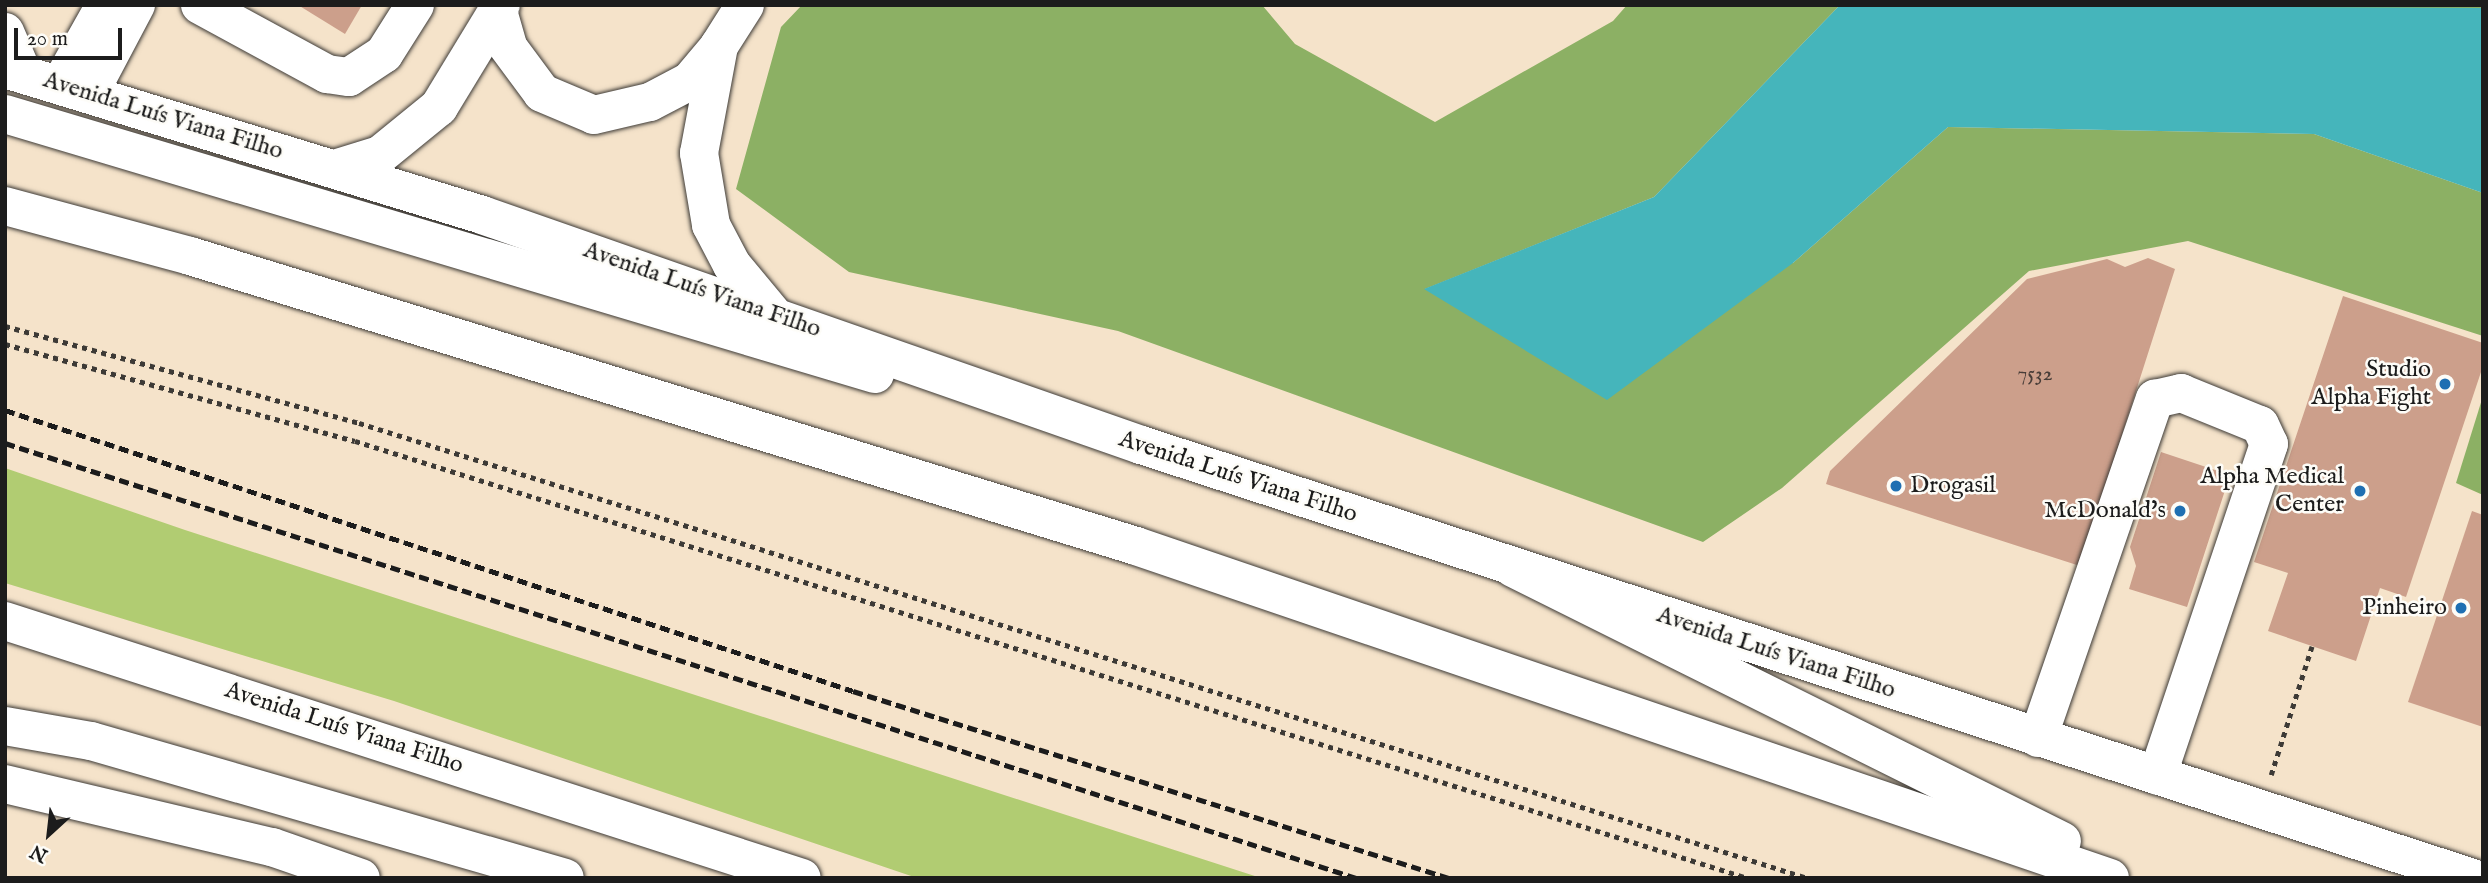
<!DOCTYPE html>
<meta charset="utf-8">
<style>
body{margin:0}
#map{position:relative;width:2488px;height:883px;overflow:hidden;background:#f5e3ca;font-family:"IM FELL English",serif}
div>[style]{position:absolute}
.green>*{inset:0;background:#b1cc72}
.forest>*{inset:0;background:#8cb064}
.water>*{inset:0;background:#45b5bb}
.building>*{inset:0;background:#cc9f8b}
.path>*{height:4.5px;margin-top:-2.25px;transform-origin:0;background:repeating-linear-gradient(90deg,#3d3a36 0 5px,transparent 0 10px)}
.roads{filter:drop-shadow(0 0 2px #3d3a36) drop-shadow(0 0 2px #3d3a36)}
.minor>*{height:38px;margin:-19px;padding:0 19px;transform-origin:19px;border-radius:19px;background:#fff}
.major>*{height:38px;margin:-19px;padding:0 19px;transform-origin:19px;border-radius:19px;background:#fff}
.highway>*{height:38px;margin:-19px;padding:0 19px;transform-origin:19px;border-radius:19px;background:#fff}
.rail>*{height:5px;margin-top:-2.5px;transform-origin:0;background:repeating-linear-gradient(90deg,#1c1c1c 0 10px,transparent 0 15px)}
.dots>*{width:19px;height:19px;translate:-50% -50%;box-sizing:border-box;border:4px solid #fdfcf7;border-radius:50%}
span{translate:-50% -50%;white-space:nowrap;text-align:center;line-height:1.15;-webkit-text-stroke:5px #fdfcf7;paint-order:stroke}
.number-label{font-size:21px;color:#483d38}
.number-label span{-webkit-text-stroke-width:0}
.street-label{font-size:24px;color:#1c1c1c}
.poi-label{font-size:24px;color:#1c1c1c}
.right{translate:-100% -50%;text-align:right}
.left{translate:0 -50%;text-align:left}
.frame{position:absolute;inset:0;border:7px solid #1c1c1c;pointer-events:none}
.north{position:absolute;left:14px;top:799px;width:70px;height:70px;-webkit-text-stroke:5px #fdfcf7;paint-order:stroke;rotate:207deg;font-size:19px;font-weight:700;line-height:28px;text-align:center;color:#1c1c1c}
.north::after{content:'';display:block;margin:auto;width:24px;height:32px;background:#1c1c1c;clip-path:polygon(50% 0,100% 100%,50% 72%,0 100%)}
.scale{position:absolute;left:14px;top:28px;width:108px;height:32px;box-sizing:border-box;border:4px solid #1c1c1c;border-top:0;padding-left:9px;font-size:21px;line-height:24px;white-space:nowrap;color:#1c1c1c;-webkit-text-stroke:5px #fdfcf7;paint-order:stroke}
</style>
<div id="map">
<div class="green">
<i style="clip-path:polygon(5px 468px,185px 530px,1261px 878px,917px 878px,394px 701px,5px 583px)"></i>
</div>
<div class="forest">
<i style="clip-path:polygon(802px 5px,1262px 5px,1295px 44px,1435px 122px,1613px 21px,1627px 5px,1840px 5px,1654px 197px,1425px 289px,1793px 263px,1948px 127px,2314px 134px,2483px 193px,2483px 336px,2188px 241px,2029px 271px,1782px 488px,1703px 542px,1118px 331px,849px 272px,736px 189px,781px 27px)"></i>
<i style="clip-path:polygon(2268px 5px,2483px 5px,2483px 8px,2280px 10px)"></i>
<i style="clip-path:polygon(2483px 396px,2483px 495px,2456px 483px)"></i>
</div>
<div class="water">
<i style="clip-path:polygon(1840px 5px,2483px 8px,2483px 193px,2314px 134px,1948px 127px,1793px 263px,1607px 400px,1424px 289px,1654px 197px)"></i>
</div>
<div class="building">
<i style="clip-path:polygon(298px 5px,362px 5px,345px 34px)"></i>
<i style="clip-path:polygon(2148px 258px,2175px 269px,2080px 566px,1826px 484px,1830px 471px,2027px 279px,2107px 259px,2125px 267px)"></i>
<i style="clip-path:polygon(2343px 296px,2483px 343px,2483px 366px,2406px 597px,2380px 588px,2356px 661px,2268px 631px,2288px 573px,2254px 562px)"></i>
<i style="clip-path:polygon(2161px 452px,2230px 475px,2187px 607px,2129px 589px,2136px 566px,2130px 547px)"></i>
<i style="clip-path:polygon(2472px 511px,2483px 515px,2483px 727px,2408px 702px)"></i>
</div>
<div class="path">
<i style="left:5px;top:326px;width:367px;rotate:15.3deg"></i>
<i style="left:359px;top:423px;width:1518px;rotate:17.44deg"></i>
<i style="left:5px;top:344px;width:363px;rotate:15.5deg"></i>
<i style="left:355px;top:441px;width:1460px;rotate:17.42deg"></i>
<i style="left:2271px;top:775px;width:135px;rotate:-72.4deg"></i>
</div>
<div class="roads">
<div class="minor">
<i style="left:200px;top:5px;width:145px;rotate:28.5deg"></i>
<i style="left:327px;top:74px;width:22px;rotate:8deg"></i>
<i style="left:349px;top:77px;width:42px;rotate:-33.3deg"></i>
<i style="left:384px;top:54px;width:58px;rotate:-57.7deg"></i>
<i style="left:745px;top:5px;width:49px;rotate:122.4deg"></i>
<i style="left:719px;top:46px;width:109px;rotate:100.6deg"></i>
<i style="left:699px;top:153px;width:73px;rotate:80.5deg"></i>
<i style="left:711px;top:225px;width:45px;rotate:62.3deg"></i>
<i style="left:732px;top:265px;width:62px;rotate:50.2deg"></i>
<i style="left:498px;top:11px;width:37px;rotate:74deg"></i>
<i style="left:508px;top:47px;width:57px;rotate:53.5deg"></i>
<i style="left:542px;top:93px;width:56px;rotate:22.9deg"></i>
<i style="left:594px;top:115px;width:57px;rotate:-13.1deg"></i>
<i style="left:650px;top:102px;width:45px;rotate:-27.7deg"></i>
<i style="left:690px;top:81px;width:40px;rotate:-50deg"></i>
<i style="left:5px;top:32px;width:46px;rotate:66.8deg"></i>
<i style="left:60px;top:85px;width:92px;rotate:-60.6deg"></i>
<i style="left:89px;top:94px;width:101px;rotate:-62.2deg"></i>
<i style="left:338px;top:168px;width:44px;rotate:-17.2deg"></i>
<i style="left:380px;top:155px;width:76px;rotate:-39.1deg"></i>
<i style="left:439px;top:107px;width:119px;rotate:-58.7deg"></i>
<i style="left:2038px;top:738px;width:359px;rotate:-71deg"></i>
<i style="left:2155px;top:399px;width:27px;rotate:-13deg"></i>
<i style="left:2181px;top:393px;width:85px;rotate:22.1deg"></i>
<i style="left:2260px;top:425px;width:21px;rotate:65deg"></i>
<i style="left:2269px;top:444px;width:350px;rotate:108.6deg"></i>
</div>
<div class="major">
<i style="left:5px;top:69px;width:499px;rotate:17deg"></i>
<i style="left:482px;top:215px;width:698px;rotate:19.24deg"></i>
<i style="left:1141px;top:445px;width:1401px;rotate:18.01deg"></i>
<i style="left:5px;top:114px;width:908px;rotate:16.64deg"></i>
<i style="left:5px;top:784px;width:274px;rotate:13.3deg"></i>
<i style="left:272px;top:847px;width:94px;rotate:19.2deg"></i>
</div>
<div class="highway">
<i style="left:5px;top:206px;width:192px;rotate:15.1deg"></i>
<i style="left:190px;top:256px;width:989px;rotate:17.04deg"></i>
<i style="left:1136px;top:546px;width:1029px;rotate:18.82deg"></i>
<i style="left:1513px;top:568px;width:613px;rotate:26.44deg"></i>
<i style="left:5px;top:621px;width:837px;rotate:17.87deg"></i>
<i style="left:5px;top:726px;width:87px;rotate:9.9deg"></i>
<i style="left:91px;top:741px;width:493px;rotate:16.1deg"></i>
</div>
</div>
<div class="rail">
<i style="left:5px;top:410px;width:893px;rotate:18.33deg"></i>
<i style="left:853px;top:691px;width:625px;rotate:17.42deg"></i>
<i style="left:5px;top:443px;width:1420px;rotate:17.84deg"></i>
</div>
<div class="dots">
<i style="left:2445px;top:384px;background:#1f6fb2"></i>
<i style="left:1896px;top:486px;background:#1f6fb2"></i>
<i style="left:2360px;top:491px;background:#1f6fb2"></i>
<i style="left:2180px;top:511px;background:#1f6fb2"></i>
<i style="left:2461px;top:608px;background:#1f6fb2"></i>
</div>
<div class="number-label">
<span style="left:2035px;top:375px">7532</span>
</div>
<div class="street-label">
<span style="left:163px;top:116px;rotate:17deg">Avenida Luís Viana Filho</span>
<span style="left:702px;top:290px;rotate:19deg">Avenida Luís Viana Filho</span>
<span style="left:1238px;top:477px;rotate:18deg">Avenida Luís Viana Filho</span>
<span style="left:1776px;top:653px;rotate:18deg">Avenida Luís Viana Filho</span>
<span style="left:344px;top:728px;rotate:18deg">Avenida Luís Viana Filho</span>
</div>
<div class="poi-label">
<span class="right" style="left:2431px;top:384px">Studio<br>Alpha Fight</span>
<span class="right" style="left:2344px;top:491px">Alpha Medical<br>Center</span>
<span class="left" style="left:1910px;top:486px">Drogasil</span>
<span class="right" style="left:2166px;top:511px">McDonald's</span>
<span class="right" style="left:2447px;top:608px">Pinheiro</span>
</div>
<div class="frame"></div>
<div class="north">N</div>
<div class="scale">20 m</div>
</div>
